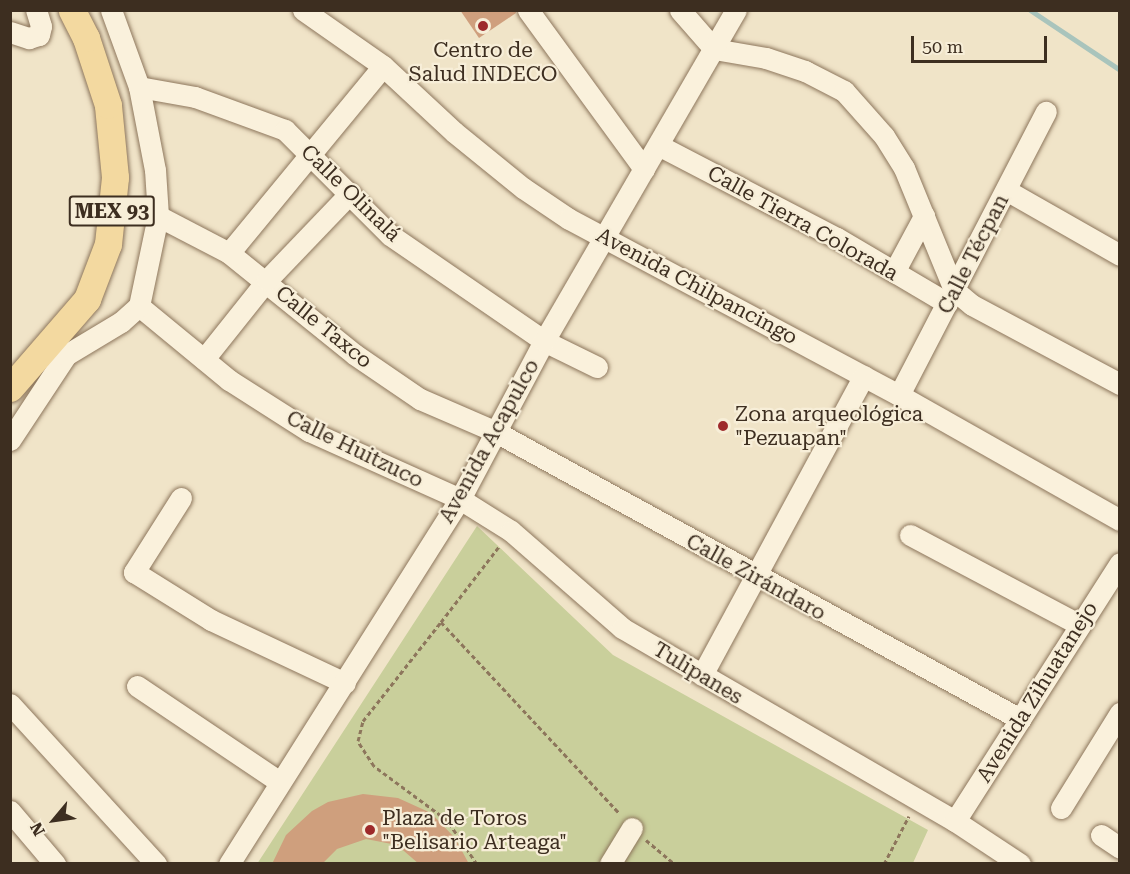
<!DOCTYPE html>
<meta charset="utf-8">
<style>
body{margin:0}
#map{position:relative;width:1130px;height:874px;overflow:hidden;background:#f0e4c8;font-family:"Roboto Serif",serif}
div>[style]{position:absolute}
.green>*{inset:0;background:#c9cf9b}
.stream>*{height:5px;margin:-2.5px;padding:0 2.5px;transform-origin:2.5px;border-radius:2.5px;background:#a9c4bc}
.building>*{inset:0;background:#cf9f7d}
.path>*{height:3px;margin-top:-1.5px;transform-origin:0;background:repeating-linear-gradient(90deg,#8d765c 0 4.5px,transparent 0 7.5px)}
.roads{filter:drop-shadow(0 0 2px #8d765c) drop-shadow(0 0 2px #8d765c)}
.minor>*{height:21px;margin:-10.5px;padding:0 10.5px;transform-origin:10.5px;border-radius:10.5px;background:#faf1dc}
.major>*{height:27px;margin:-13.5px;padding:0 13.5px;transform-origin:13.5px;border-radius:13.5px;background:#f3d9a0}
.dots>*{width:16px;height:16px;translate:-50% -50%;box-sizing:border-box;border:3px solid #f7eed8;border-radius:50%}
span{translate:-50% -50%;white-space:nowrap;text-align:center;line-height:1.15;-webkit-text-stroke:4.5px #f7eed8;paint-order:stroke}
.shield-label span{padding:2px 4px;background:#f7eed8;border:2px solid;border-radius:4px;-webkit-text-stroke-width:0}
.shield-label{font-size:20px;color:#3d2e20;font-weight:700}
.poi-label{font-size:21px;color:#3d2e20}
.left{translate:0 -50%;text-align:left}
.street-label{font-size:21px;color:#3d2e20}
.frame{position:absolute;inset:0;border:12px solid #3d2e20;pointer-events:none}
.north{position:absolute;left:24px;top:790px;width:60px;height:60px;-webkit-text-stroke:4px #f7eed8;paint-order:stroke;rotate:241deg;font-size:16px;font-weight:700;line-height:24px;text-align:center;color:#3d2e20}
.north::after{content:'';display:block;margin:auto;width:21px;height:27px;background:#3d2e20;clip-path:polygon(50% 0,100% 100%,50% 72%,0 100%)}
.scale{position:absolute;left:911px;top:36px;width:136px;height:27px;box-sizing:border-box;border:3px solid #3d2e20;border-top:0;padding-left:8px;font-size:18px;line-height:21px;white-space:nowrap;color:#3d2e20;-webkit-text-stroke:4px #f7eed8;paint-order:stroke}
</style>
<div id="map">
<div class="green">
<i style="clip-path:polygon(477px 526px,613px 655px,928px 830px,913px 863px,257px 864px)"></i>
</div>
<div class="stream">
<i style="left:1030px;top:10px;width:108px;rotate:33.7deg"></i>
</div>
<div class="building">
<i style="clip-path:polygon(460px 10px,515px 10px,516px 13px,479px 38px)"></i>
<i style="clip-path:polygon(363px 794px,398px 798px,431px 813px,455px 838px,469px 864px,419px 864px,397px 845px,366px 839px,337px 849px,322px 864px,272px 864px,286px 835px,312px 811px,328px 802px)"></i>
</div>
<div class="path">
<i style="left:441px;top:622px;width:97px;rotate:-52.5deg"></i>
<i style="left:646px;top:840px;width:38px;rotate:40deg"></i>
<i style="left:477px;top:864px;width:53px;rotate:-124.3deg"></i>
<i style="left:447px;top:820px;width:91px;rotate:-143.5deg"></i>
<i style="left:374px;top:766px;width:30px;rotate:-123deg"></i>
<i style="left:358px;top:741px;width:21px;rotate:-76deg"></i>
<i style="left:363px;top:721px;width:126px;rotate:-51.8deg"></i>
<i style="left:441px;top:622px;width:262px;rotate:47deg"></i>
<i style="left:884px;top:864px;width:54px;rotate:-62.5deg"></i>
</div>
<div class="roads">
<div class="minor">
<i style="left:303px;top:10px;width:98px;rotate:35deg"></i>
<i style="left:383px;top:66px;width:97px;rotate:42.9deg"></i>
<i style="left:454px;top:132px;width:89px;rotate:39.1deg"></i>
<i style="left:523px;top:188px;width:55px;rotate:34deg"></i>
<i style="left:569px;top:219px;width:374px;rotate:28.1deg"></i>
<i style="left:899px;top:395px;width:254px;rotate:29.5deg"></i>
<i style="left:528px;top:10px;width:197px;rotate:53.9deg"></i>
<i style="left:680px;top:10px;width:52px;rotate:48.9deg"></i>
<i style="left:714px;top:49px;width:53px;rotate:9.8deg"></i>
<i style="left:766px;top:58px;width:41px;rotate:18.4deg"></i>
<i style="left:805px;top:71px;width:44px;rotate:27.1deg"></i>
<i style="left:844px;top:91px;width:60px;rotate:48.4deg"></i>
<i style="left:884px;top:136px;width:38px;rotate:58deg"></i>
<i style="left:904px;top:168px;width:132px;rotate:67.7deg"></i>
<i style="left:954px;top:290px;width:23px;rotate:40deg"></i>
<i style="left:972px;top:305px;width:168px;rotate:28.1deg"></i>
<i style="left:10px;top:32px;width:20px;rotate:18deg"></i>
<i style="left:29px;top:38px;width:10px;rotate:-17deg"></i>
<i style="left:39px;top:35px;width:9px;rotate:-77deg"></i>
<i style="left:41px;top:26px;width:17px;rotate:-107deg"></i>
<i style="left:139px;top:87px;width:57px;rotate:10.1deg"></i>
<i style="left:195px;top:97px;width:96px;rotate:20.1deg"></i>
<i style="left:285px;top:130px;width:148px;rotate:45deg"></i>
<i style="left:390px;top:235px;width:187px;rotate:34.5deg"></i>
<i style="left:544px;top:341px;width:59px;rotate:26.1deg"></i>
<i style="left:658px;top:145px;width:202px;rotate:27.5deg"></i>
<i style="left:837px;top:238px;width:128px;rotate:30.6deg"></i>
<i style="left:1006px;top:190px;width:131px;rotate:29.7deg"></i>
<i style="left:158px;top:216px;width:80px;rotate:27.5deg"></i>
<i style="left:229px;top:253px;width:161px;rotate:38.9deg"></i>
<i style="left:354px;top:354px;width:80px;rotate:34.3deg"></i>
<i style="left:420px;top:399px;width:81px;rotate:23.4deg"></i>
<i style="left:494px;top:431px;width:600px;rotate:28.7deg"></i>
<i style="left:229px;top:253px;width:242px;rotate:-50.5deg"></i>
<i style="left:894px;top:272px;width:64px;rotate:-61.8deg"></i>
<i style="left:139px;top:306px;width:117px;rotate:39.4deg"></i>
<i style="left:229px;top:380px;width:95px;rotate:32.5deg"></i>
<i style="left:309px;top:431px;width:166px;rotate:24.2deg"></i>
<i style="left:460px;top:499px;width:60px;rotate:32.1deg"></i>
<i style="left:511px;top:531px;width:147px;rotate:41.1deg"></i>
<i style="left:622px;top:628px;width:385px;rotate:30.1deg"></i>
<i style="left:955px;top:821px;width:78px;rotate:33.5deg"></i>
<i style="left:204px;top:359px;width:101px;rotate:-51.4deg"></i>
<i style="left:267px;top:280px;width:120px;rotate:-46.3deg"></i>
<i style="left:899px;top:395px;width:319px;rotate:-62.6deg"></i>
<i style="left:10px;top:440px;width:102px;rotate:-56.6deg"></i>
<i style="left:66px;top:355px;width:64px;rotate:-31deg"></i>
<i style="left:121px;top:322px;width:24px;rotate:-42deg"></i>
<i style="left:139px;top:306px;width:92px;rotate:-78.1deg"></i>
<i style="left:158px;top:216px;width:46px;rotate:-93.7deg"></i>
<i style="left:155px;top:170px;width:85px;rotate:-100.9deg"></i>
<i style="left:139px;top:87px;width:82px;rotate:-110deg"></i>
<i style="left:181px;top:498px;width:88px;rotate:122.4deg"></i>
<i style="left:134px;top:572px;width:91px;rotate:31.9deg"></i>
<i style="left:211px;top:620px;width:148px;rotate:25.2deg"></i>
<i style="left:910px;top:535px;width:192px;rotate:27.9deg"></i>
<i style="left:702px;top:675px;width:340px;rotate:-61.6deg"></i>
<i style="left:137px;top:686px;width:172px;rotate:33.9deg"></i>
<i style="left:10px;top:704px;width:217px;rotate:47.6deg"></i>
<i style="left:1061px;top:808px;width:112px;rotate:-58.2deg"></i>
<i style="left:10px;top:811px;width:70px;rotate:49.7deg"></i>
<i style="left:955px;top:821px;width:306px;rotate:-57.4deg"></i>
<i style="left:1101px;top:835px;width:23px;rotate:34deg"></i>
<i style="left:229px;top:864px;width:432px;rotate:-57.7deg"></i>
<i style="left:460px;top:499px;width:179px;rotate:-62deg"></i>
<i style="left:544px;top:341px;width:383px;rotate:-59.9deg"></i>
<i style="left:610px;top:864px;width:42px;rotate:-58.6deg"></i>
</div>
<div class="major">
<i style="left:10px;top:388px;width:118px;rotate:-49.1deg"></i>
<i style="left:87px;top:299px;width:59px;rotate:-69.1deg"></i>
<i style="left:108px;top:244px;width:67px;rotate:-84deg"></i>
<i style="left:115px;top:177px;width:72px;rotate:-95.6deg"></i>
<i style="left:108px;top:105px;width:71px;rotate:-108.2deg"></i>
<i style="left:86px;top:38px;width:31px;rotate:-117deg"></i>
</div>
</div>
<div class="dots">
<i style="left:483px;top:26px;background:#9e2a2b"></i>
<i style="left:723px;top:426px;background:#9e2a2b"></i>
<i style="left:370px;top:830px;background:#9e2a2b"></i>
</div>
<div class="shield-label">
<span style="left:112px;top:211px">MEX 93</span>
</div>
<div class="poi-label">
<span style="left:483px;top:62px">Centro de<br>Salud INDECO</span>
<span class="left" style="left:735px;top:426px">Zona arqueológica<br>"Pezuapan"</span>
<span class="left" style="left:382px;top:830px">Plaza de Toros<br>"Belisario Arteaga"</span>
</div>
<div class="street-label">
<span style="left:351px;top:193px;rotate:44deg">Calle Olinalá</span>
<span style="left:803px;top:223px;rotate:29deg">Calle Tierra Colorada</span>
<span style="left:973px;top:254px;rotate:-63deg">Calle Técpan</span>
<span style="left:697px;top:286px;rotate:28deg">Avenida Chilpancingo</span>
<span style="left:324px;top:327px;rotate:39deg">Calle Taxco</span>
<span style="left:489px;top:441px;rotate:-61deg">Avenida Acapulco</span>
<span style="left:355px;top:449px;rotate:26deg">Calle Huitzuco</span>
<span style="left:756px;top:577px;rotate:29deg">Calle Zirándaro</span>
<span style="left:698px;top:673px;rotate:31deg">Tulipanes</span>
<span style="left:1037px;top:692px;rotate:-58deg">Avenida Zihuatanejo</span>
</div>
<div class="frame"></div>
<div class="north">N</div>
<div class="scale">50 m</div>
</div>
